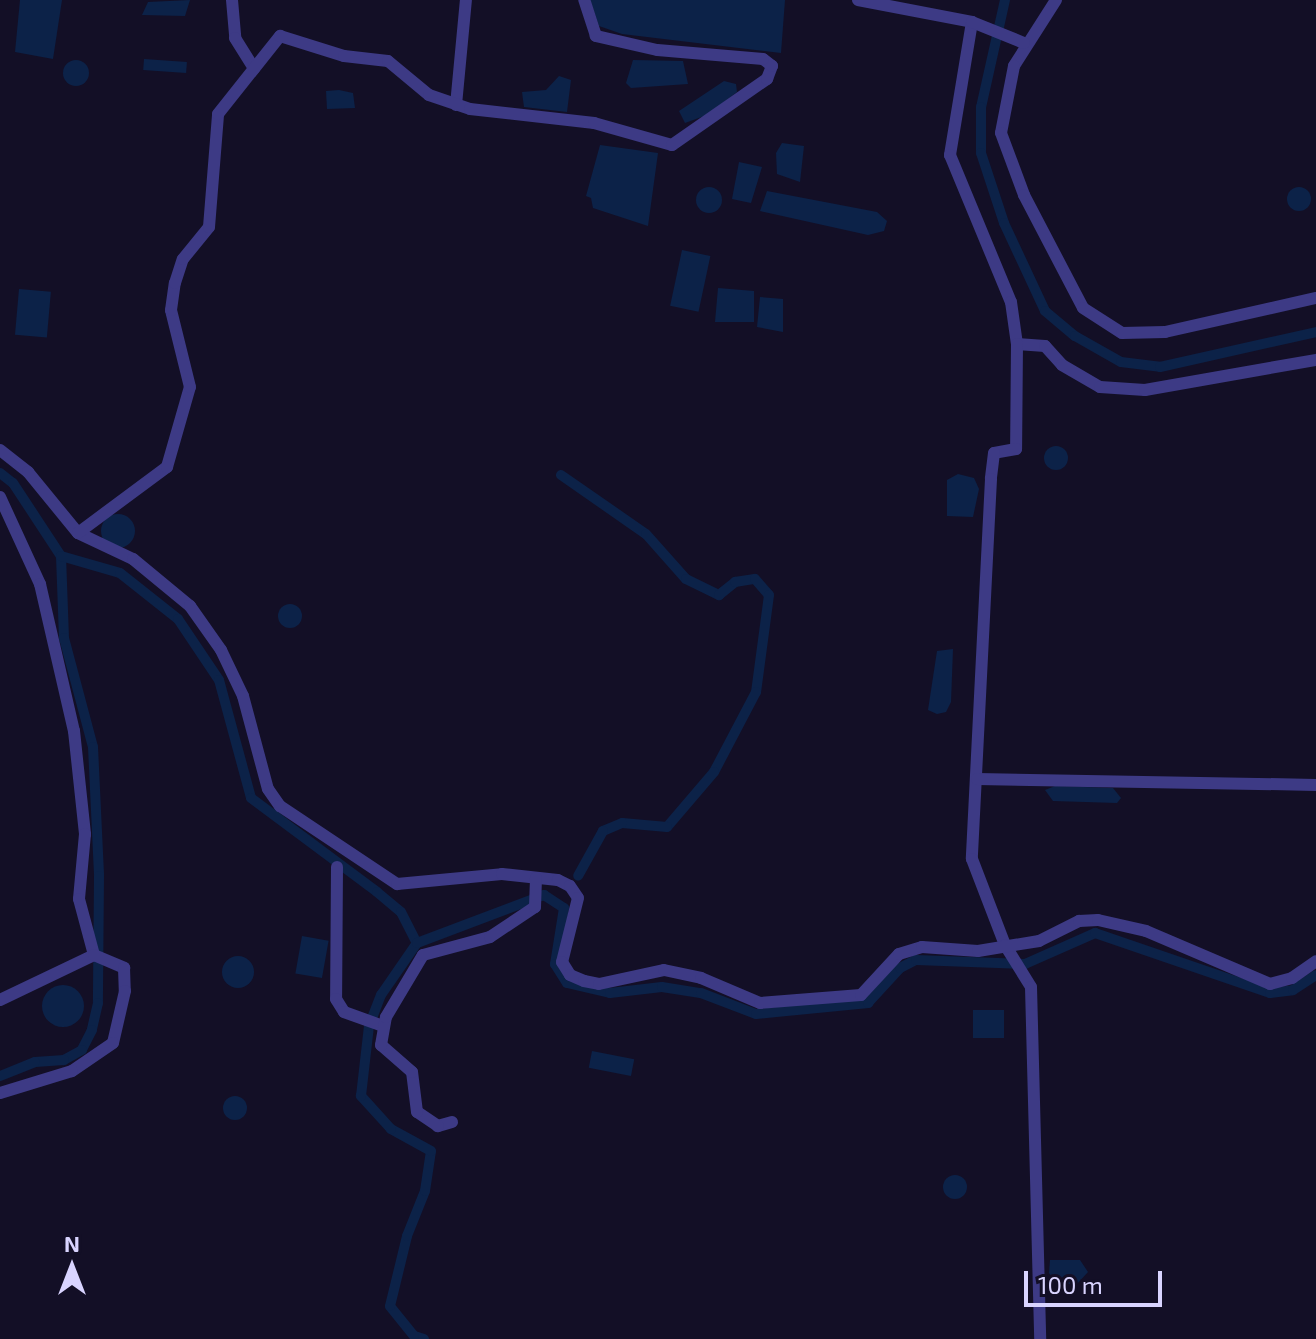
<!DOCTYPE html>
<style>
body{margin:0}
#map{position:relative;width:1316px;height:1339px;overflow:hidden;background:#130f26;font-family:"Exo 2",sans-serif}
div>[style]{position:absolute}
.water>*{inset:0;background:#0c2248;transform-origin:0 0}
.round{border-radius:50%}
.canal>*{height:10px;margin:-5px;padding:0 5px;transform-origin:5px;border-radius:5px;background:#0c2248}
.minor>*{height:12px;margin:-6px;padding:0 6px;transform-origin:6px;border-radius:6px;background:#3d3a85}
span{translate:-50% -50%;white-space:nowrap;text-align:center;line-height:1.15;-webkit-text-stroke:6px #130f26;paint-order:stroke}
.north{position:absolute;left:32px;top:1227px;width:80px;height:80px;-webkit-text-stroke:6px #130f26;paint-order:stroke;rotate:0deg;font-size:22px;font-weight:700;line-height:32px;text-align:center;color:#d9d4ff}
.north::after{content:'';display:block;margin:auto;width:28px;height:36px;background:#d9d4ff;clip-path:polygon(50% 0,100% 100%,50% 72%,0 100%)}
.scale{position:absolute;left:1024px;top:1271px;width:138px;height:36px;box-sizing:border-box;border:4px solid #d9d4ff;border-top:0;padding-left:10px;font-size:24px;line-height:28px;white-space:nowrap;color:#d9d4ff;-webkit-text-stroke:6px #130f26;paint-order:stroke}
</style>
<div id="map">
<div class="water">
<i style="clip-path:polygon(20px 0,62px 0,53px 59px,15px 52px)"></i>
<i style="clip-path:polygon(190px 0,185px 16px,142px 15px,148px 2px)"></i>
<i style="clip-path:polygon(590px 0,785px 0,781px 53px,622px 34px,599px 26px)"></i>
<i style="left:144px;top:59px;width:43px;height:11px;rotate:4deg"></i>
<i class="round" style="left:63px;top:60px;width:26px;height:26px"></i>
<i style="clip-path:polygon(633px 60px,683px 61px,688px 84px,631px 88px,626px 83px)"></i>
<i style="clip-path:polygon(559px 76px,571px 80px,567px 112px,524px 107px,522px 92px,546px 90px)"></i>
<i style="clip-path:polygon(724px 81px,736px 84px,737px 92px,707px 115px,685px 123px,679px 111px)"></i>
<i style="clip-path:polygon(339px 90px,353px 93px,355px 108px,327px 109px,326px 91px)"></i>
<i style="clip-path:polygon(782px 143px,804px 146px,800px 182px,777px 174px,776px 153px)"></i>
<i style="clip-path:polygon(600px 145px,658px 153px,648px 226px,593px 208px,591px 198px,586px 196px)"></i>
<i style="clip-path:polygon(739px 162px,762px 167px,751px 203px,732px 199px)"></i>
<i class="round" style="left:1287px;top:187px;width:24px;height:24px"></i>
<i class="round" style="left:696px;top:187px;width:26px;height:26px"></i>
<i style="clip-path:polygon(767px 191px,877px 212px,887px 221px,884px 231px,868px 235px,760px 211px)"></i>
<i style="left:682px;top:250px;width:29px;height:57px;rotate:12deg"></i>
<i style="clip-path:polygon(718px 288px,754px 291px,754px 322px,715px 322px)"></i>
<i style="left:19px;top:289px;width:32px;height:46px;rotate:5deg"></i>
<i style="clip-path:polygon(760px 297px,783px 299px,783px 332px,757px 327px)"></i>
<i class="round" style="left:1044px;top:446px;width:24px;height:24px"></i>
<i style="clip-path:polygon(958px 474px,974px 478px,979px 489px,973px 517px,947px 516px,947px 480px)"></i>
<i class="round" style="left:101px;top:514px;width:34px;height:34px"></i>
<i class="round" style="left:278px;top:604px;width:24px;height:24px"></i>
<i style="clip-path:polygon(953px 649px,951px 702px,946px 712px,937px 714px,928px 710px,937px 651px)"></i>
<i style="clip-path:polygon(1055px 786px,1113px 788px,1121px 798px,1117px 803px,1053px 801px,1045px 790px)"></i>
<i style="left:302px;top:936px;width:27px;height:38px;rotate:10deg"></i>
<i class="round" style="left:222px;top:956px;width:32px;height:32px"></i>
<i class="round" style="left:42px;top:985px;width:42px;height:42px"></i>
<i style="left:1004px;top:1010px;width:28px;height:31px;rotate:90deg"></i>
<i style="left:592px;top:1051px;width:43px;height:17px;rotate:11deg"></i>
<i class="round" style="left:223px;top:1096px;width:24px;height:24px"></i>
<i class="round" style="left:943px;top:1175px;width:24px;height:24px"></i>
<i style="clip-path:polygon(1050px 1260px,1080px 1260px,1088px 1272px,1077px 1284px,1057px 1284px,1049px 1273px)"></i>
</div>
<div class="canal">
<i style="left:1005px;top:0;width:110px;rotate:102.6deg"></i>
<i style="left:981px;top:107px;width:46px;rotate:90deg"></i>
<i style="left:981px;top:153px;width:74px;rotate:71.8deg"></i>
<i style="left:1004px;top:223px;width:97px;rotate:65deg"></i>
<i style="left:1045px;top:311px;width:39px;rotate:40deg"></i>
<i style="left:1075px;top:336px;width:53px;rotate:29.5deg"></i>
<i style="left:1121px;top:362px;width:39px;rotate:7deg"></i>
<i style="left:1160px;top:367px;width:160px;rotate:-12.6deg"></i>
<i style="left:0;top:473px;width:16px;rotate:38deg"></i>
<i style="left:13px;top:483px;width:87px;rotate:56.7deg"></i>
<i style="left:61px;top:556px;width:82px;rotate:87.9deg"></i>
<i style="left:64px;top:638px;width:113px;rotate:75.1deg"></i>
<i style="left:93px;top:747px;width:129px;rotate:87.3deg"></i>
<i style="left:99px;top:876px;width:127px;rotate:90.5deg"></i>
<i style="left:98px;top:1003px;width:28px;rotate:103deg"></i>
<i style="left:92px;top:1030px;width:22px;rotate:117deg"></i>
<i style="left:82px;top:1050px;width:21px;rotate:151deg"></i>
<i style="left:64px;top:1060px;width:29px;rotate:176deg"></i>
<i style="left:35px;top:1062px;width:38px;rotate:158deg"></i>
<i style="left:561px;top:475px;width:103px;rotate:34.8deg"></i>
<i style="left:646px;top:534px;width:60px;rotate:48.4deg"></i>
<i style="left:686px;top:579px;width:37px;rotate:26deg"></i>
<i style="left:719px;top:595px;width:21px;rotate:-39deg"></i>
<i style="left:735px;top:582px;width:20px;rotate:-9deg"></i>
<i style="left:755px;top:579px;width:21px;rotate:49deg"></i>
<i style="left:769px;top:595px;width:98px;rotate:97.6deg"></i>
<i style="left:756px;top:692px;width:90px;rotate:117.7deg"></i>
<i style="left:714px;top:772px;width:72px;rotate:130.5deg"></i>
<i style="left:667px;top:827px;width:45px;rotate:-174.9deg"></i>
<i style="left:622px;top:823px;width:21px;rotate:157deg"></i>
<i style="left:603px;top:831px;width:51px;rotate:119.1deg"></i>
<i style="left:61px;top:556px;width:61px;rotate:16.1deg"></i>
<i style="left:120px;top:573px;width:74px;rotate:38.4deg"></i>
<i style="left:178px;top:619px;width:73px;rotate:56.1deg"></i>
<i style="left:219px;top:680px;width:122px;rotate:74.8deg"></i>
<i style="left:251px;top:798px;width:157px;rotate:36.7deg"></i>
<i style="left:377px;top:892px;width:31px;rotate:40deg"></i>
<i style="left:401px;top:912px;width:35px;rotate:63deg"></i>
<i style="left:424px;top:1339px;width:10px;rotate:-163deg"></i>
<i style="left:414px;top:1336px;width:38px;rotate:-129deg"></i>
<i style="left:390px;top:1306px;width:72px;rotate:-76.3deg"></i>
<i style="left:407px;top:1236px;width:48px;rotate:-68.2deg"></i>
<i style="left:425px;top:1191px;width:40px;rotate:-81.5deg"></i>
<i style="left:431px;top:1151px;width:46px;rotate:-151.2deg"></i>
<i style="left:391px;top:1129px;width:45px;rotate:-132.3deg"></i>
<i style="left:361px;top:1096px;width:70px;rotate:-83.5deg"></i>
<i style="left:369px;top:1026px;width:33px;rotate:-69deg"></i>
<i style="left:381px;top:995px;width:63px;rotate:-55.3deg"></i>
<i style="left:417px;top:943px;width:136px;rotate:-20.7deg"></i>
<i style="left:544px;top:895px;width:24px;rotate:33deg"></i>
<i style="left:564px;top:908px;width:57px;rotate:99.1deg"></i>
<i style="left:555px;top:964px;width:22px;rotate:58deg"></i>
<i style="left:567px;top:983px;width:44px;rotate:13.1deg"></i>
<i style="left:610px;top:993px;width:52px;rotate:-6.6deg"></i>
<i style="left:662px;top:987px;width:39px;rotate:9deg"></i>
<i style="left:701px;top:993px;width:59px;rotate:20.9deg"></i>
<i style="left:756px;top:1014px;width:113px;rotate:-5.6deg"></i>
<i style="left:868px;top:1003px;width:47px;rotate:-47.6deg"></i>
<i style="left:900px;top:968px;width:18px;rotate:-27deg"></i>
<i style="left:916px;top:960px;width:109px;rotate:2.1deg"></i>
<i style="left:1025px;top:964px;width:77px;rotate:-23.9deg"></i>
<i style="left:1095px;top:933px;width:185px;rotate:18.9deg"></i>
<i style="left:1270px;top:993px;width:23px;rotate:-7deg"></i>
<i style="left:1293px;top:990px;width:27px;rotate:-33deg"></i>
</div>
<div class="minor">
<i style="left:232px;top:0;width:38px;rotate:85deg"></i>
<i style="left:235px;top:38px;width:36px;rotate:58deg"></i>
<i style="left:858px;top:0;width:116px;rotate:10.9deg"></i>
<i style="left:972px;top:22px;width:135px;rotate:99.4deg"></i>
<i style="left:950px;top:155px;width:159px;rotate:67.5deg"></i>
<i style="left:1011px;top:302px;width:42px;rotate:81.9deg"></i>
<i style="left:1017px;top:344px;width:28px;rotate:4deg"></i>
<i style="left:1045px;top:346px;width:25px;rotate:48deg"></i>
<i style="left:1062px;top:365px;width:44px;rotate:30.1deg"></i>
<i style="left:1100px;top:387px;width:45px;rotate:3.8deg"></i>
<i style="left:1145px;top:390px;width:174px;rotate:-10deg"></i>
<i style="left:1056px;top:0;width:78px;rotate:122.5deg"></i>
<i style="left:1014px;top:66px;width:68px;rotate:101deg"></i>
<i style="left:1001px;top:133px;width:66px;rotate:69.6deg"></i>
<i style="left:1024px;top:195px;width:127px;rotate:62.4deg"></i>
<i style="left:1083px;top:308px;width:46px;rotate:32.7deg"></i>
<i style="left:1122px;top:333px;width:43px;rotate:-1.3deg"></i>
<i style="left:1165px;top:332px;width:155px;rotate:-12.7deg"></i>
<i style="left:972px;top:22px;width:56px;rotate:22deg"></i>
<i style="left:456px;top:105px;width:105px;rotate:-84.6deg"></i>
<i style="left:1017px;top:344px;width:105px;rotate:90.5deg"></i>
<i style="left:1016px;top:449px;width:22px;rotate:170deg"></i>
<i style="left:994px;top:453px;width:26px;rotate:97deg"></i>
<i style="left:991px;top:479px;width:380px;rotate:92.9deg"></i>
<i style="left:972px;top:859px;width:92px;rotate:69deg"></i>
<i style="left:1005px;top:945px;width:49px;rotate:58.2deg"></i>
<i style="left:1031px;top:987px;width:352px;rotate:88.5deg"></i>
<i style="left:0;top:450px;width:36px;rotate:38deg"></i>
<i style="left:28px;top:472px;width:79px;rotate:50.7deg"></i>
<i style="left:78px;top:533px;width:61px;rotate:25.3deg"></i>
<i style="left:133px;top:559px;width:74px;rotate:39.5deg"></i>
<i style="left:190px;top:606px;width:54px;rotate:54.8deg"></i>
<i style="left:221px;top:650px;width:51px;rotate:64.4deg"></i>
<i style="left:243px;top:696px;width:96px;rotate:75deg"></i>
<i style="left:268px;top:789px;width:21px;rotate:55deg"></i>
<i style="left:280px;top:806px;width:141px;rotate:33.7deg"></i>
<i style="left:397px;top:884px;width:105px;rotate:-5.4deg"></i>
<i style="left:502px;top:874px;width:56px;rotate:6.1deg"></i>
<i style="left:558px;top:880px;width:13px;rotate:27deg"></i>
<i style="left:570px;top:886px;width:14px;rotate:56deg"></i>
<i style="left:578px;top:898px;width:66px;rotate:104deg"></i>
<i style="left:562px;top:962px;width:15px;rotate:58deg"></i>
<i style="left:570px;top:975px;width:15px;rotate:23deg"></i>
<i style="left:584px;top:981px;width:15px;rotate:11deg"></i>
<i style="left:599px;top:984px;width:66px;rotate:-12.2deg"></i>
<i style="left:664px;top:970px;width:38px;rotate:12deg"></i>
<i style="left:701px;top:978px;width:64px;rotate:23deg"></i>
<i style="left:760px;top:1003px;width:101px;rotate:-4.5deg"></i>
<i style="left:861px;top:995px;width:56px;rotate:-47.2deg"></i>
<i style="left:899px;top:954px;width:24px;rotate:-17deg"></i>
<i style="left:922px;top:947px;width:56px;rotate:4.1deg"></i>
<i style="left:978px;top:951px;width:62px;rotate:-9.3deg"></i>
<i style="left:1039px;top:941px;width:45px;rotate:-26.6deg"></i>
<i style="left:1079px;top:921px;width:19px;rotate:-3deg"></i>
<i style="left:1098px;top:920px;width:49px;rotate:12.9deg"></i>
<i style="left:1146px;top:931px;width:135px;rotate:23.1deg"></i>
<i style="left:1270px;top:984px;width:23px;rotate:-15deg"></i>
<i style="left:1292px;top:978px;width:29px;rotate:-35deg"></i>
<i style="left:0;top:497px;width:96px;rotate:65.3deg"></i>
<i style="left:40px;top:584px;width:151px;rotate:77deg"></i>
<i style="left:74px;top:731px;width:104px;rotate:83.9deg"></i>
<i style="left:85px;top:834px;width:65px;rotate:95.3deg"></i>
<i style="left:79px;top:899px;width:58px;rotate:75deg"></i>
<i style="left:78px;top:533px;width:111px;rotate:-36.6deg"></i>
<i style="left:167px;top:467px;width:83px;rotate:-74deg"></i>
<i style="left:190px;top:387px;width:79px;rotate:-103.9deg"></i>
<i style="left:171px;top:310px;width:27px;rotate:-82deg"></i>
<i style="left:175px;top:283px;width:25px;rotate:-72deg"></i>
<i style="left:183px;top:259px;width:41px;rotate:-50.9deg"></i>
<i style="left:209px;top:227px;width:113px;rotate:-85.4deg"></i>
<i style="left:218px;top:114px;width:100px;rotate:-51.5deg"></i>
<i style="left:280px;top:36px;width:67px;rotate:17.4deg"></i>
<i style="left:344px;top:56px;width:44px;rotate:6.5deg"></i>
<i style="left:388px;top:61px;width:53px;rotate:39.7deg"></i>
<i style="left:429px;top:95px;width:43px;rotate:18.9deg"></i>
<i style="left:470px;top:109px;width:125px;rotate:6.4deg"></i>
<i style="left:594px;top:123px;width:81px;rotate:15.8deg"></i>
<i style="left:672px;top:145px;width:116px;rotate:-34.8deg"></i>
<i style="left:767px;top:79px;width:14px;rotate:-69deg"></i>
<i style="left:772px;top:66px;width:11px;rotate:-142deg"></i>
<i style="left:763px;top:59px;width:106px;rotate:-175.1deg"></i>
<i style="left:657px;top:50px;width:63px;rotate:-167.1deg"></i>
<i style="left:596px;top:36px;width:38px;rotate:-108deg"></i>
<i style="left:977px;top:779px;width:339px;rotate:1deg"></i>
<i style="left:337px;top:867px;width:132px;rotate:90.4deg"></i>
<i style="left:336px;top:999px;width:15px;rotate:58deg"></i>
<i style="left:344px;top:1012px;width:41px;rotate:19.7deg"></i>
<i style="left:0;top:1000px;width:104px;rotate:-25.6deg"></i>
<i style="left:94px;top:955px;width:33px;rotate:23deg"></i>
<i style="left:124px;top:968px;width:23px;rotate:88deg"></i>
<i style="left:125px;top:991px;width:53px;rotate:103deg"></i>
<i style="left:113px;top:1043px;width:50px;rotate:145.7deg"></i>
<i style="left:72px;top:1071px;width:75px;rotate:163deg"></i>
<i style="left:452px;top:1122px;width:15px;rotate:164deg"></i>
<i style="left:438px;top:1126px;width:25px;rotate:-146deg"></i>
<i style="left:417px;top:1112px;width:40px;rotate:-97.1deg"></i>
<i style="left:412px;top:1072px;width:41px;rotate:-138.9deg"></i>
<i style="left:381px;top:1045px;width:28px;rotate:-80deg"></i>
<i style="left:386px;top:1017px;width:72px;rotate:-59.2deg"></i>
<i style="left:423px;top:955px;width:69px;rotate:-15deg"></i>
<i style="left:490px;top:937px;width:54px;rotate:-33.7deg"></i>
<i style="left:535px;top:907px;width:29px;rotate:-88deg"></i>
</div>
<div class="north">N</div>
<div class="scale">100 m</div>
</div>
